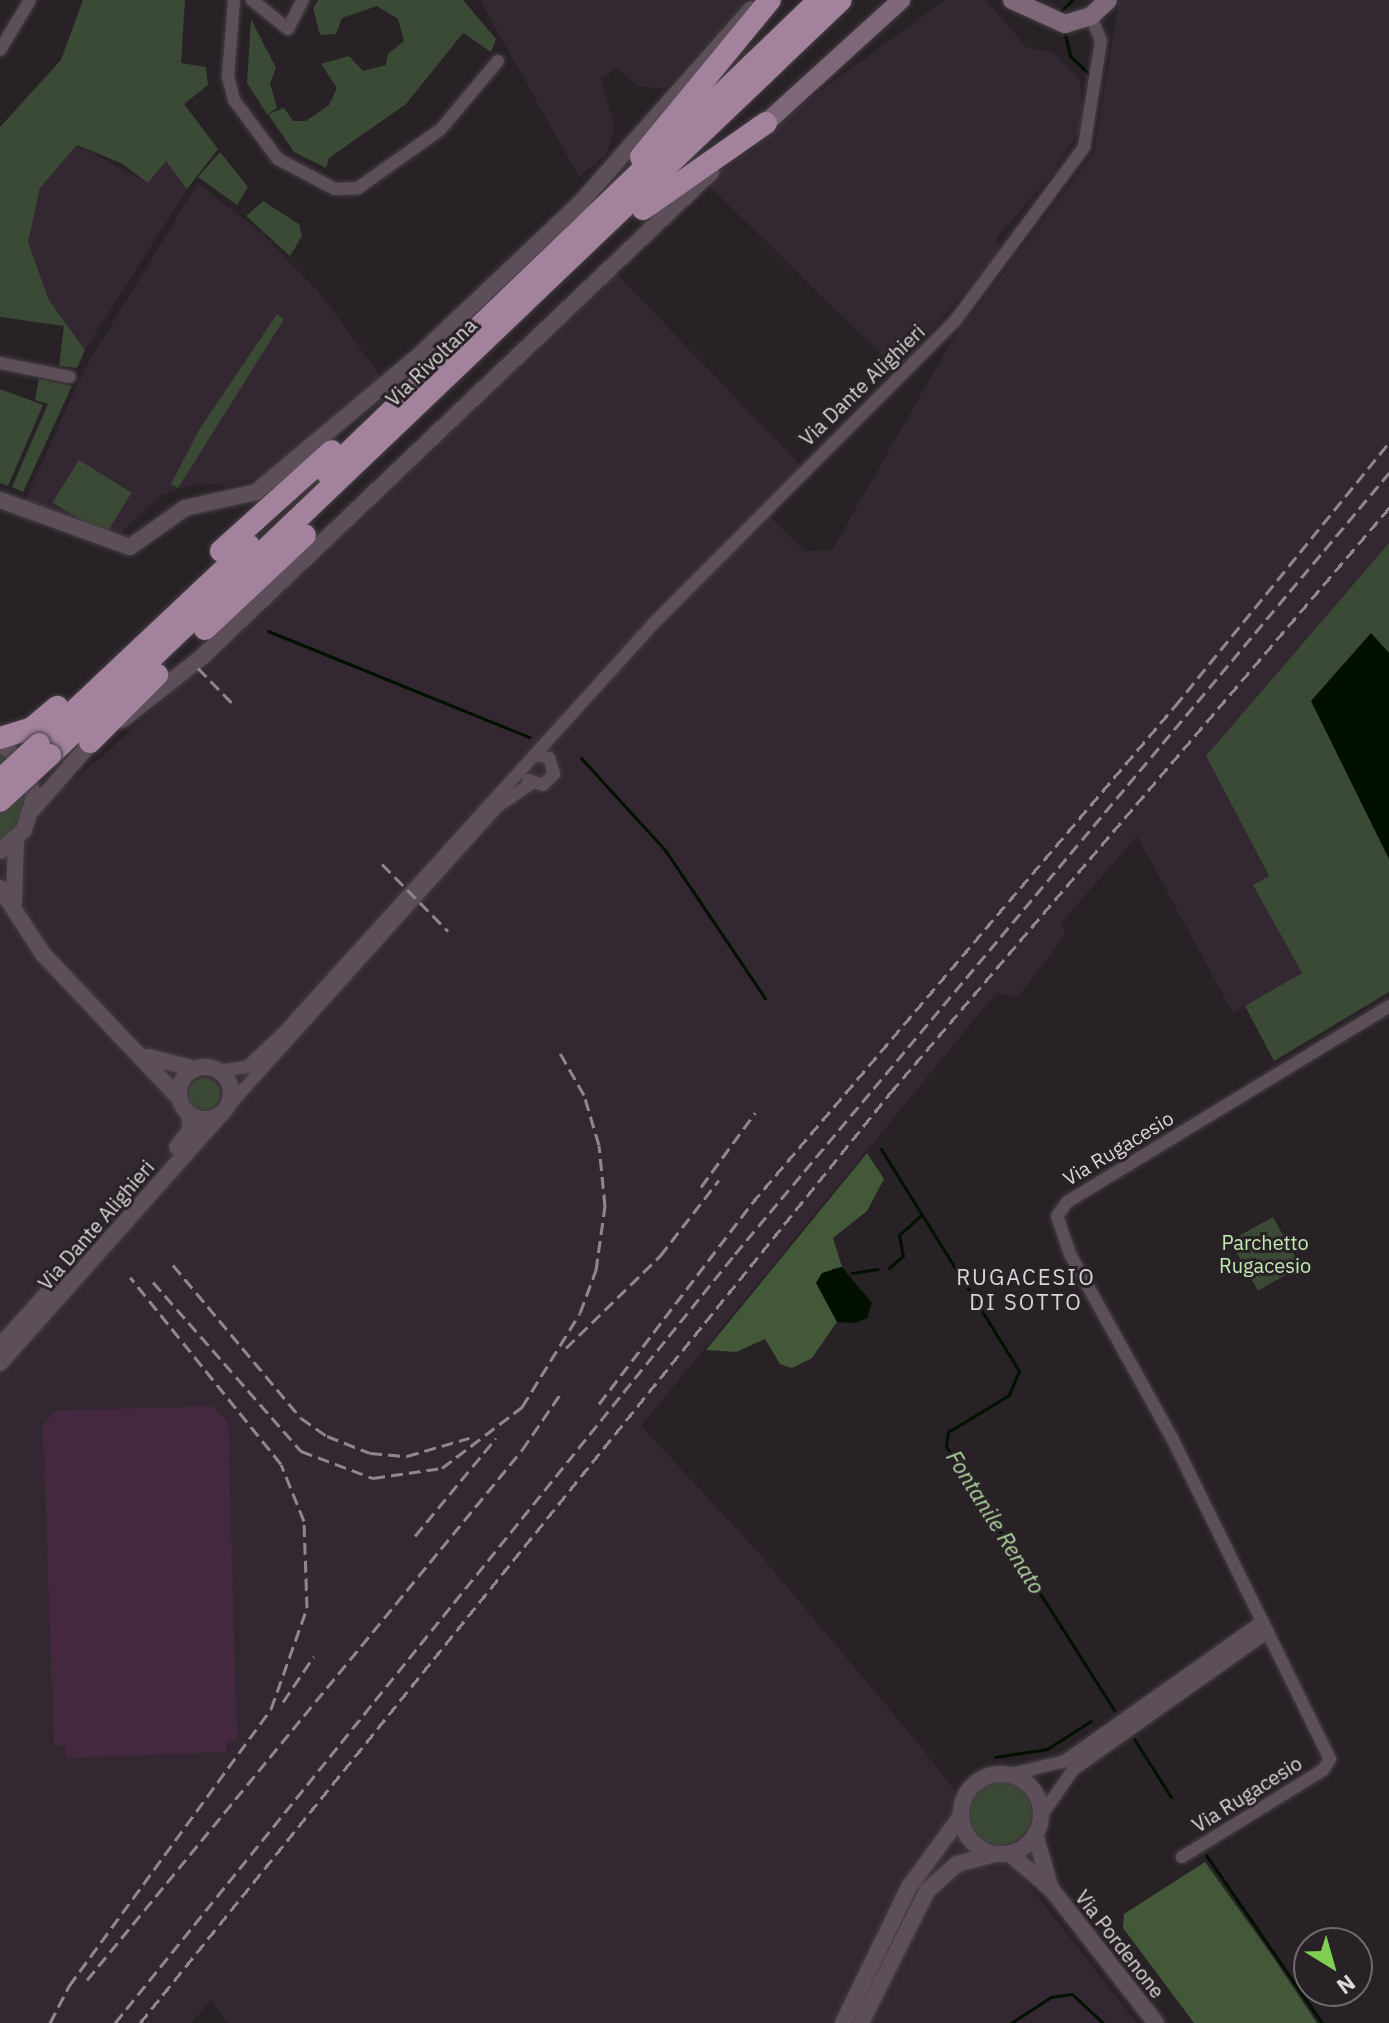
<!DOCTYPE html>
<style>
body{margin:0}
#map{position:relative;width:1389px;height:2023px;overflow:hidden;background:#282126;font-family:"IBM Plex Sans",sans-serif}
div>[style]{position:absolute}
.built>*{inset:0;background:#332831}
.green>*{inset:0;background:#3b4a35;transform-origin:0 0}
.round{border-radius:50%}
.forest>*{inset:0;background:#425838}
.water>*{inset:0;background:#021000}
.stream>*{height:3px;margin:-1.5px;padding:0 1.5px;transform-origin:1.5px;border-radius:1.5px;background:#021000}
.building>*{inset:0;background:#44283f}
.roads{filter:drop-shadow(0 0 2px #453e43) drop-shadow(0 0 2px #453e43)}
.minor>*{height:12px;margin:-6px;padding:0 6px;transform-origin:6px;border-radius:6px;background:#5d4f5a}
.tertiary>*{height:16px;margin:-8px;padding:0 8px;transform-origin:8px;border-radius:8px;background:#5d4f5a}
.tertiary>.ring{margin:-8px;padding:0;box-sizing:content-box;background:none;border:16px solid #5d4f5a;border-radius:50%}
.secondary>*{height:18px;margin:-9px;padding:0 9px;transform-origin:9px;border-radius:9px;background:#7e6779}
.trunk>*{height:22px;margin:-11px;padding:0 11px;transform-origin:11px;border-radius:11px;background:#a2829c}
.rail>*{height:3px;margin-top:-1.5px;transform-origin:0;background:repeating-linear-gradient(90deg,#8e888c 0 12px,transparent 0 18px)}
.bridges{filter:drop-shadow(0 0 2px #453e43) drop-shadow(0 0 2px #453e43)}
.trunk-bridge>*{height:22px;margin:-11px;padding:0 11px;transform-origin:11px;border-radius:11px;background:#a2829c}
span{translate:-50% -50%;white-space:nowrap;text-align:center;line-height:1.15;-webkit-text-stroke:6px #282126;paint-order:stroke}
.street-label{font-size:20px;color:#dbd7da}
.park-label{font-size:20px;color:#c2e9b0}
.neighbourhood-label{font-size:22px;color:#dcd3da;letter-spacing:2px}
.water-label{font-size:22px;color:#aed59d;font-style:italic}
.north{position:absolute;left:1293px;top:1927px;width:80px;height:80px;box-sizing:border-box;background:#282126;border:2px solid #706a6e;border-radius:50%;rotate:143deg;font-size:22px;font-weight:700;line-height:32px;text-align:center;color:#dbd7da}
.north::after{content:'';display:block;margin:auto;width:28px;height:36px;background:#7fd052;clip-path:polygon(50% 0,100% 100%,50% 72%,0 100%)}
</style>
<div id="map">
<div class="built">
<i style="clip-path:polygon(480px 0,747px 0,666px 88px,639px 87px,617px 68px,601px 79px,615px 128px,606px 155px,579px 177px)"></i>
<i style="clip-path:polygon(945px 0,986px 0,1027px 48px,1052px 52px,1080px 79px,1083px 125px,1049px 178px,997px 237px,1000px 251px,897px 370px,701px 178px)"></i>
<i style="clip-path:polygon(1119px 0,1389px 0,1389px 543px,1206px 756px,1269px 877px,1254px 886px,1302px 973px,1233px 1013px,1137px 836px,1061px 923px,1065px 935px,1018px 997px,996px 993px,641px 1426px,757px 1551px,916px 1741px,1137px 2023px,227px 2023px,211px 2000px,191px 2023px,0 2023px,0 842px,108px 751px,442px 441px,613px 270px,801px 466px,765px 511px,804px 551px,832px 550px,951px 342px,1094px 153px)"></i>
<i style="clip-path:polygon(77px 145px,148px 183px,166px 160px,187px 189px,85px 350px,49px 300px,28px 242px,40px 188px)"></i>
<i style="clip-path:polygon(198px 183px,264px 235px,322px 296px,382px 378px,260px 478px,231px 486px,197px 483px,161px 495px,115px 538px,25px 501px,84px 370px)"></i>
</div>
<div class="green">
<i style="clip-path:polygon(83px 0,185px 0,181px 63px,206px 67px,208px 85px,184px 104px,218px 149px,187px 189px,166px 161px,148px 183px,121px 163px,77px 145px,40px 188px,28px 242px,49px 300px,85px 350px,77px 368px,59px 366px,64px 326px,0 317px,0 127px,61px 60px)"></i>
<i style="clip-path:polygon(318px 0,463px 0,496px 39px,491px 52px,463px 33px,406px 104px,329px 158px,326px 168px,294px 152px,268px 114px,284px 108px,293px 121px,306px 121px,329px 105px,337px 88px,321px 64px,349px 56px,363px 71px,386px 65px,388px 54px,404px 41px,398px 19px,377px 6px,342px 18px,336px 34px,320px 35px,313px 8px)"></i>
<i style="clip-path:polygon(251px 19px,276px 68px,270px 83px,277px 108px,267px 114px,247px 83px)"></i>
<i style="clip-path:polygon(220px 152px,248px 187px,237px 205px,198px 177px)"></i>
<i style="clip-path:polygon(263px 201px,299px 224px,302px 236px,290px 256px,246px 216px)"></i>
<i style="clip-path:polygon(277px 314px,284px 319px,178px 488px,171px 484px,199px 430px)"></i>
<i style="clip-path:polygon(39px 379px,72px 386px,23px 492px,12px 487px,48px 404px,35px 400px)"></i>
<i style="clip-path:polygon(0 389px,43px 405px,8px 486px,0 483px)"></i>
<i style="left:79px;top:460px;width:62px;height:50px;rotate:32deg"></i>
<i style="clip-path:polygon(1389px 543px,1389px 992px,1274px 1061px,1245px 1006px,1302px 973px,1253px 885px,1269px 876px,1206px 756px)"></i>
<i style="clip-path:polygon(0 752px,25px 796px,18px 823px,0 841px)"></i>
<i class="round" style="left:188px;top:1078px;width:32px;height:32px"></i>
<i style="left:1273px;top:1217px;width:57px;height:49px;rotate:61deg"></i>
<i class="round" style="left:968px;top:1781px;width:64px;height:64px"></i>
</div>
<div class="forest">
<i style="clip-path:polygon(867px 1153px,884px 1179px,867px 1211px,833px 1238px,842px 1267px,832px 1269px,837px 1322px,812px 1358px,792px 1368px,780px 1364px,765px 1339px,736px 1352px,706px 1350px)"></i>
<i style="clip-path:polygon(1205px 1862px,1271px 1954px,1317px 2023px,1194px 2023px,1123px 1928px,1124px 1914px)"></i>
</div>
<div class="water">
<i style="clip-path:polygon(1371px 633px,1389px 653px,1389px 859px,1311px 701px)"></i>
<i style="clip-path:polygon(842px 1267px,872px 1303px,867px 1318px,855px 1323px,837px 1322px,816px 1283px,822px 1273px)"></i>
</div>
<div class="stream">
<i style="left:1061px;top:11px;width:16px;rotate:-45deg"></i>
<i style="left:1065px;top:34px;width:23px;rotate:77deg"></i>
<i style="left:1070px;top:56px;width:25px;rotate:43deg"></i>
<i style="left:268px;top:631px;width:282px;rotate:22.1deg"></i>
<i style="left:581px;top:758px;width:125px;rotate:47.6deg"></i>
<i style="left:665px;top:850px;width:179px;rotate:56deg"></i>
<i style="left:881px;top:1149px;width:261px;rotate:58.1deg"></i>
<i style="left:1019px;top:1371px;width:26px;rotate:113deg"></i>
<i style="left:1009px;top:1395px;width:71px;rotate:148.8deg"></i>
<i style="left:948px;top:1432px;width:14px;rotate:98deg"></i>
<i style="left:946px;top:1446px;width:313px;rotate:57.5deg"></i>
<i style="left:889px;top:1268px;width:18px;rotate:-41deg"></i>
<i style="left:903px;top:1256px;width:21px;rotate:-101deg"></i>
<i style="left:899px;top:1235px;width:30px;rotate:-42deg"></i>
<i style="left:852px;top:1273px;width:26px;rotate:-9deg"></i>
<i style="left:1134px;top:1739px;width:69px;rotate:57.5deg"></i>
<i style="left:995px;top:1757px;width:53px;rotate:-8.7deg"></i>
<i style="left:1047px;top:1749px;width:52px;rotate:-32.5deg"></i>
<i style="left:1206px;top:1855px;width:204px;rotate:55.4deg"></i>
<i style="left:1011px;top:2023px;width:48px;rotate:-33deg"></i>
<i style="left:1051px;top:1997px;width:21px;rotate:-8deg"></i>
<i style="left:1072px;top:1994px;width:42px;rotate:43.1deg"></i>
</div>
<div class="building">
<i style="clip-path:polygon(212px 1406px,228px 1422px,237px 1740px,226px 1741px,226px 1752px,66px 1758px,65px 1745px,54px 1745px,43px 1425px,56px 1411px)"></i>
</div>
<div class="roads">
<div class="minor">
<i style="left:234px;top:0;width:76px;rotate:94.5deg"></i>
<i style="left:228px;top:76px;width:25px;rotate:76deg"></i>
<i style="left:234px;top:100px;width:74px;rotate:53.3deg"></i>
<i style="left:278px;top:159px;width:64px;rotate:27.8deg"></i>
<i style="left:335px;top:189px;width:23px;rotate:-2deg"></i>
<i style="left:358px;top:188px;width:100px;rotate:-35.3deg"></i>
<i style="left:440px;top:130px;width:90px;rotate:-50deg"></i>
<i style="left:252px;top:0;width:46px;rotate:38.9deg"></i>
<i style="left:288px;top:29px;width:33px;rotate:-63deg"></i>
<i style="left:0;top:50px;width:58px;rotate:-59deg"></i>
<i style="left:0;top:363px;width:71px;rotate:11.3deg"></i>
<i style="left:528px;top:780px;width:16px;rotate:18deg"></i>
<i style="left:543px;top:785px;width:16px;rotate:-45deg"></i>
<i style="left:554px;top:774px;width:17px;rotate:-107deg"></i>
<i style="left:549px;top:758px;width:14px;rotate:-168deg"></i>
<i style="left:218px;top:1071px;width:29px;rotate:-8deg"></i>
<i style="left:247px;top:1067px;width:50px;rotate:-43.4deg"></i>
<i style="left:283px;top:1033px;width:553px;rotate:-47.86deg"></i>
<i style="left:654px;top:623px;width:426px;rotate:-45.1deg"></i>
<i style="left:955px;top:321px;width:217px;rotate:-53.4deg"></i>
<i style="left:1084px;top:147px;width:107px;rotate:-80.9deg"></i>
<i style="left:1101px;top:41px;width:27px;rotate:-112deg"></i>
<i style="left:227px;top:1108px;width:406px;rotate:-48.1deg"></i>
<i style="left:498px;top:806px;width:41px;rotate:-34.1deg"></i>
<i style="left:1008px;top:1775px;width:59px;rotate:-13.8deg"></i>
<i style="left:1065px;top:1761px;width:242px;rotate:-35.3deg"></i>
<i style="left:1041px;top:1816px;width:56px;rotate:-55.2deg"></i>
<i style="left:1073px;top:1770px;width:239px;rotate:-35.3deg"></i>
<i style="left:1182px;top:1857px;width:166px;rotate:-31.7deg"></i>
<i style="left:1323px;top:1770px;width:13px;rotate:-58deg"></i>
<i style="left:1330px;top:1759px;width:358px;rotate:-116.2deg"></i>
<i style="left:1172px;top:1438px;width:210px;rotate:-119deg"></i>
<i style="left:1070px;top:1254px;width:40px;rotate:-108.9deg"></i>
<i style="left:1057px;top:1216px;width:17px;rotate:-54deg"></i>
<i style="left:1067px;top:1202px;width:377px;rotate:-31.3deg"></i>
</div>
<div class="tertiary">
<i style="left:0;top:500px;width:138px;rotate:19.9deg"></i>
<i style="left:130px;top:547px;width:67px;rotate:-35.3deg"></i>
<i style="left:185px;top:508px;width:73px;rotate:-12.7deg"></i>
<i style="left:256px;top:492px;width:206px;rotate:-39.9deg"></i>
<i style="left:414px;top:360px;width:230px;rotate:-43.4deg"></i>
<i style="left:581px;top:202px;width:257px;rotate:-48.6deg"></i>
<i style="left:122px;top:720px;width:103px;rotate:-38.3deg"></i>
<i style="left:203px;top:656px;width:702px;rotate:-43.61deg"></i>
<i style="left:0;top:742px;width:35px;rotate:44deg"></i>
<i style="left:25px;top:766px;width:32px;rotate:74deg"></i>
<i style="left:34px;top:797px;width:34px;rotate:107deg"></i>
<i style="left:24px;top:830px;width:32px;rotate:139deg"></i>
<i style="left:32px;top:810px;width:97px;rotate:-48.8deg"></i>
<i style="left:0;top:888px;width:79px;rotate:56.9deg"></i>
<i style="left:43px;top:954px;width:197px;rotate:46.6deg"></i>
<i style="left:14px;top:902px;width:62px;rotate:-88.2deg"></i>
<i style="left:148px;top:1057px;width:49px;rotate:14.3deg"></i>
<i class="ring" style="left:179px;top:1067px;width:36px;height:36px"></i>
<i style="left:177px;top:1147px;width:22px;rotate:-51deg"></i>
<i style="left:191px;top:1130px;width:15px;rotate:-98deg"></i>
<i style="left:0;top:1346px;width:91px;rotate:-48.1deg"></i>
<i style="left:0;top:1363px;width:334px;rotate:-48.4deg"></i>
<i class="ring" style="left:961px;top:1774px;width:64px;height:64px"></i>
<i style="left:1035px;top:1834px;width:57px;rotate:73.8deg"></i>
<i style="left:1009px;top:1853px;width:57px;rotate:40.7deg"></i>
<i style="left:1052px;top:1890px;width:169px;rotate:52deg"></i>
<i style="left:843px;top:2023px;width:151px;rotate:-64.1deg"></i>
<i style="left:909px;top:1887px;width:88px;rotate:-53.8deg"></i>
<i style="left:861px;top:2023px;width:148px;rotate:-63.4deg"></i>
<i style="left:927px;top:1891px;width:40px;rotate:-42deg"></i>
<i style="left:957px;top:1864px;width:38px;rotate:-15deg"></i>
</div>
<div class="secondary">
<i style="left:1012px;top:0;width:58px;rotate:24.4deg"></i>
<i style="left:1065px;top:24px;width:27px;rotate:-17deg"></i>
<i style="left:1091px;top:16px;width:23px;rotate:-43deg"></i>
<i style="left:766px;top:123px;width:183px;rotate:-42.3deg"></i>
</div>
<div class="trunk">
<i style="left:641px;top:157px;width:203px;rotate:-50.6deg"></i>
<i style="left:643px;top:209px;width:150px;rotate:-35deg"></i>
<i style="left:327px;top:473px;width:682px;rotate:-43.87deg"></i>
<i style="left:221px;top:551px;width:149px;rotate:-42deg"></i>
<i style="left:205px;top:629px;width:137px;rotate:-43.2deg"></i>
<i style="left:0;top:738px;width:34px;rotate:-17deg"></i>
<i style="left:32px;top:728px;width:33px;rotate:-40deg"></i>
<i style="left:90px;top:742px;width:95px;rotate:-45deg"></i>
<i style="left:39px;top:744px;width:289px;rotate:-43.3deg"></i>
<i style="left:50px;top:755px;width:1093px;rotate:-43.67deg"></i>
</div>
</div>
<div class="rail">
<i style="left:198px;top:668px;width:52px;rotate:45.8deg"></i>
<i style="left:382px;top:864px;width:94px;rotate:45.4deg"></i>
<i style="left:701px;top:1187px;width:92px;rotate:-53.9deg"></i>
<i style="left:173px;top:1265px;width:199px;rotate:50.1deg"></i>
<i style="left:301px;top:1418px;width:32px;rotate:35deg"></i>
<i style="left:327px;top:1436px;width:46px;rotate:21.6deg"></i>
<i style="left:370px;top:1453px;width:37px;rotate:5deg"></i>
<i style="left:407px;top:1456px;width:65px;rotate:-16.2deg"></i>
<i style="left:153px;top:1282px;width:225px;rotate:48.8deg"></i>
<i style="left:301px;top:1451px;width:77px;rotate:20.6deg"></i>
<i style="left:373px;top:1478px;width:70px;rotate:-8.2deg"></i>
<i style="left:442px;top:1468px;width:101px;rotate:-37.3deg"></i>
<i style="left:522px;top:1407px;width:110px;rotate:-58.3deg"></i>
<i style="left:580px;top:1313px;width:46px;rotate:-69.6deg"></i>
<i style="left:596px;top:1270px;width:65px;rotate:-82deg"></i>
<i style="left:605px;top:1206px;width:61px;rotate:-95.6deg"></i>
<i style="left:599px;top:1145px;width:52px;rotate:-106.7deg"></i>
<i style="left:584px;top:1095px;width:48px;rotate:-119.7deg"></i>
<i style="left:566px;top:1348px;width:132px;rotate:-44.4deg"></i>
<i style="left:660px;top:1256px;width:96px;rotate:-52.2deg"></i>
<i style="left:599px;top:1404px;width:253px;rotate:-52.7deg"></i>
<i style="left:752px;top:1203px;width:653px;rotate:-49.6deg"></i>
<i style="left:1175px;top:706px;width:339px;rotate:-50.9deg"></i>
<i style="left:415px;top:1536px;width:127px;rotate:-50.4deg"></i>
<i style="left:283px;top:1702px;width:55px;rotate:-56deg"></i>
<i style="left:87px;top:1980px;width:686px;rotate:-50.62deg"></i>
<i style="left:522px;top:1450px;width:69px;rotate:-55.6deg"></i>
<i style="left:50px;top:2023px;width:42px;rotate:-62.8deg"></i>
<i style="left:69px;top:1986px;width:343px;rotate:-53.9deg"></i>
<i style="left:271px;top:1709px;width:107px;rotate:-70.4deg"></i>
<i style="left:307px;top:1608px;width:87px;rotate:-92deg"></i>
<i style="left:304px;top:1521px;width:61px;rotate:-112deg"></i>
<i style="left:281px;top:1464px;width:240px;rotate:-128.9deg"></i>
<i style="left:115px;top:2023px;width:988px;rotate:-51.12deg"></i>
<i style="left:735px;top:1254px;width:1019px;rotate:-50.06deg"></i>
<i style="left:140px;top:2023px;width:1196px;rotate:-51.11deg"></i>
<i style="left:891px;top:1092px;width:768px;rotate:-49.54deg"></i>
</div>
<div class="bridges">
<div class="trunk-bridge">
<i style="left:0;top:780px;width:53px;rotate:-42.7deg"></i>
<i style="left:0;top:801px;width:68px;rotate:-42.6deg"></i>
</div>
</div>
<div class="street-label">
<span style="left:431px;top:362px;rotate:-44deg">Via Rivoltana</span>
<span style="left:862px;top:385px;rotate:-44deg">Via Dante Alighieri</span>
<span style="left:1118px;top:1148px;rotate:-31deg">Via Rugacesio</span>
<span style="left:96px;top:1225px;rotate:-49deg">Via Dante Alighieri</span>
<span style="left:1247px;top:1794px;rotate:-32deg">Via Rugacesio</span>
<span style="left:1120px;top:1944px;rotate:52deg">Via Pordenone</span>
</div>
<div class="park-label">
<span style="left:1265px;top:1254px">Parchetto<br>Rugacesio</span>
</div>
<div class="neighbourhood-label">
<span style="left:1026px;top:1289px">RUGACESIO<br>DI SOTTO</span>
</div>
<div class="water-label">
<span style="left:996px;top:1522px;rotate:58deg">Fontanile Renato</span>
</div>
<div class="north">N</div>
</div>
